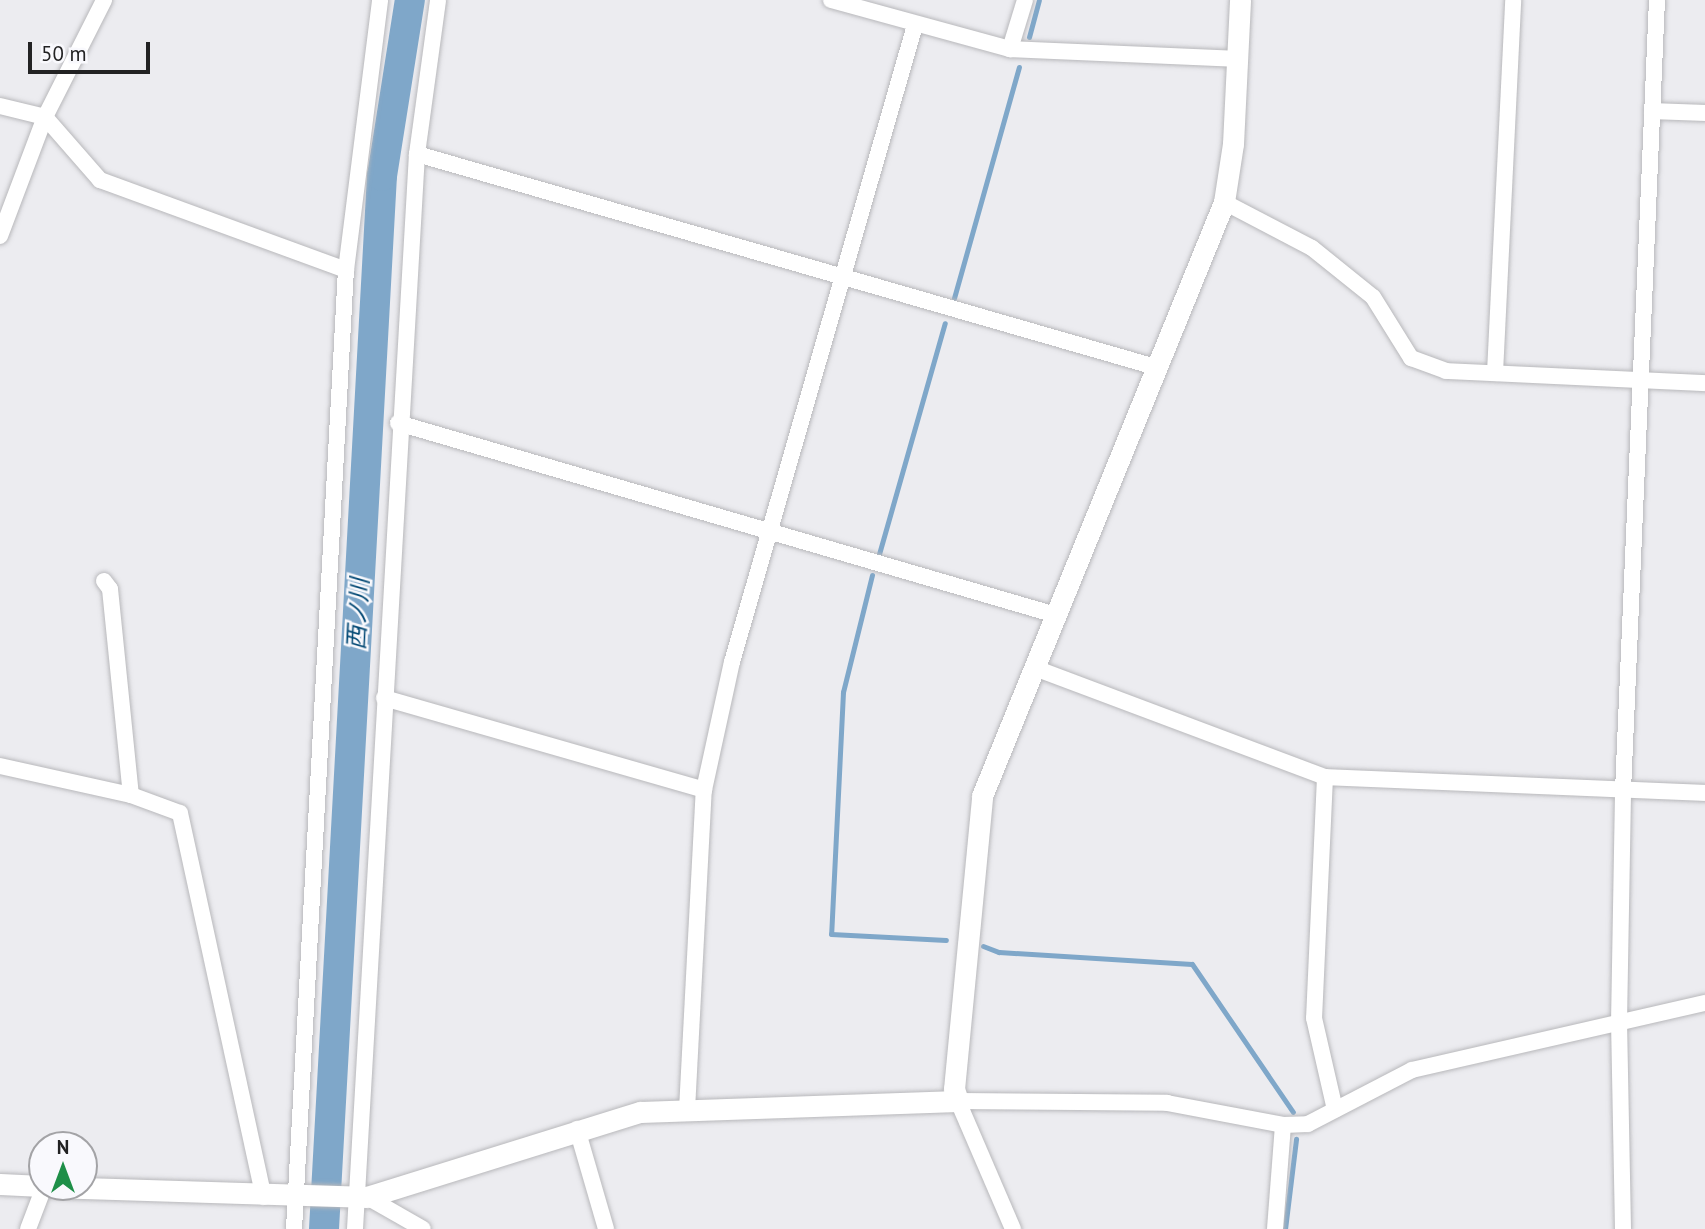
<!DOCTYPE html>
<meta charset="utf-8">
<style>
body{margin:0}
#map{position:relative;width:1705px;height:1229px;overflow:hidden;background:#ececf0;font-family:"PT Sans","Noto Sans JP",sans-serif}
div>[style]{position:absolute}
.stream>*{height:5px;margin:-2.5px;padding:0 2.5px;transform-origin:2.5px;border-radius:2.5px;background:#7fa7c9}
.river>*{height:30px;margin:-15px;padding:0 15px;transform-origin:15px;border-radius:15px;background:#7fa7c9}
.roads{filter:drop-shadow(0 0 2px #b8b8bb) drop-shadow(0 0 2px #b8b8bb)}
.minor>*{height:16px;margin:-8px;padding:0 8px;transform-origin:8px;border-radius:8px;background:#fff}
.tertiary>*{height:21px;margin:-10.5px;padding:0 10.5px;transform-origin:10.5px;border-radius:10.5px;background:#fff}
span{translate:-50% -50%;white-space:nowrap;text-align:center;line-height:1.15;-webkit-text-stroke:5px #f9f9fd;paint-order:stroke}
.water-label{font-size:24px;color:#004773;font-style:italic}
.north{position:absolute;left:28px;top:1131px;width:70px;height:70px;box-sizing:border-box;background:#f9f9fd;border:2px solid #a3a3a6;border-radius:50%;rotate:0deg;font-size:19px;font-weight:700;line-height:28px;text-align:center;color:#222223}
.north::after{content:'';display:block;margin:auto;width:24px;height:32px;background:#1e8f48;clip-path:polygon(50% 0,100% 100%,50% 72%,0 100%)}
.scale{position:absolute;left:28px;top:42px;width:122px;height:32px;box-sizing:border-box;border:4px solid #222223;border-top:0;padding-left:9px;font-size:21px;line-height:24px;white-space:nowrap;color:#222223;-webkit-text-stroke:5px #f9f9fd;paint-order:stroke}
</style>
<div id="map">
<div class="stream">
<i style="left:1029px;top:37px;width:38px;rotate:-75deg"></i>
<i style="left:954px;top:298px;width:240px;rotate:-74.3deg"></i>
<i style="left:879px;top:554px;width:240px;rotate:-74.1deg"></i>
<i style="left:872px;top:575px;width:121px;rotate:103.9deg"></i>
<i style="left:843px;top:692px;width:242px;rotate:92.8deg"></i>
<i style="left:831px;top:934px;width:115px;rotate:3deg"></i>
<i style="left:983px;top:946px;width:17px;rotate:21deg"></i>
<i style="left:999px;top:952px;width:193px;rotate:3.6deg"></i>
<i style="left:1192px;top:964px;width:179px;rotate:55.7deg"></i>
<i style="left:1285px;top:1229px;width:91px;rotate:-83deg"></i>
</div>
<div class="river">
<i style="left:324px;top:1229px;width:1055px;rotate:-86.85deg"></i>
<i style="left:382px;top:176px;width:178px;rotate:-81deg"></i>
</div>
<div class="roads">
<div class="minor">
<i style="left:831px;top:0;width:186px;rotate:15.3deg"></i>
<i style="left:1010px;top:49px;width:228px;rotate:2.5deg"></i>
<i style="left:1010px;top:49px;width:51px;rotate:-73deg"></i>
<i style="left:0;top:106px;width:46px;rotate:13.7deg"></i>
<i style="left:45px;top:117px;width:84px;rotate:48.9deg"></i>
<i style="left:100px;top:180px;width:262px;rotate:20.1deg"></i>
<i style="left:1652px;top:111px;width:53px;rotate:2.2deg"></i>
<i style="left:417px;top:154px;width:772px;rotate:16.09deg"></i>
<i style="left:1224px;top:202px;width:99px;rotate:27.6deg"></i>
<i style="left:1312px;top:248px;width:78px;rotate:38.8deg"></i>
<i style="left:1373px;top:297px;width:72px;rotate:58.1deg"></i>
<i style="left:1411px;top:358px;width:37px;rotate:20deg"></i>
<i style="left:1446px;top:371px;width:259px;rotate:2.7deg"></i>
<i style="left:0;top:236px;width:127px;rotate:-69.3deg"></i>
<i style="left:45px;top:117px;width:131px;rotate:-63.2deg"></i>
<i style="left:1495px;top:373px;width:373px;rotate:-87.2deg"></i>
<i style="left:398px;top:423px;width:685px;rotate:16.27deg"></i>
<i style="left:104px;top:581px;width:10px;rotate:53deg"></i>
<i style="left:110px;top:589px;width:207px;rotate:84.2deg"></i>
<i style="left:1035px;top:668px;width:310px;rotate:20.6deg"></i>
<i style="left:1325px;top:777px;width:380px;rotate:2.4deg"></i>
<i style="left:384px;top:698px;width:333px;rotate:16deg"></i>
<i style="left:0;top:766px;width:134px;rotate:12.5deg"></i>
<i style="left:131px;top:795px;width:52px;rotate:20.2deg"></i>
<i style="left:180px;top:813px;width:393px;rotate:77.7deg"></i>
<i style="left:1325px;top:777px;width:241px;rotate:92.6deg"></i>
<i style="left:1314px;top:1018px;width:94px;rotate:77.1deg"></i>
<i style="left:687px;top:1110px;width:320px;rotate:-87deg"></i>
<i style="left:704px;top:790px;width:131px;rotate:-77.7deg"></i>
<i style="left:732px;top:662px;width:663px;rotate:-73.97deg"></i>
<i style="left:577px;top:1129px;width:104px;rotate:73.8deg"></i>
<i style="left:367px;top:1197px;width:64px;rotate:29.7deg"></i>
<i style="left:28px;top:1229px;width:45px;rotate:-69.1deg"></i>
<i style="left:294px;top:1229px;width:960px;rotate:-86.9deg"></i>
<i style="left:346px;top:270px;width:272px;rotate:-82.8deg"></i>
<i style="left:355px;top:1229px;width:1077px;rotate:-86.7deg"></i>
<i style="left:417px;top:154px;width:155px;rotate:-82.2deg"></i>
<i style="left:1013px;top:1229px;width:139px;rotate:-113.3deg"></i>
<i style="left:958px;top:1101px;width:209px;rotate:0.5deg"></i>
<i style="left:1167px;top:1103px;width:118px;rotate:10.7deg"></i>
<i style="left:1283px;top:1125px;width:25px;rotate:-2deg"></i>
<i style="left:1308px;top:1124px;width:117px;rotate:-27.4deg"></i>
<i style="left:1412px;top:1070px;width:301px;rotate:-12.9deg"></i>
<i style="left:1275px;top:1229px;width:104px;rotate:-85.6deg"></i>
<i style="left:1623px;top:1229px;width:206px;rotate:-91.1deg"></i>
<i style="left:1619px;top:1023px;width:232px;rotate:-89deg"></i>
<i style="left:1623px;top:791px;width:792px;rotate:-87.54deg"></i>
</div>
<div class="tertiary">
<i style="left:0;top:1184px;width:42px;rotate:2.7deg"></i>
<i style="left:54px;top:1187px;width:313px;rotate:1.8deg"></i>
<i style="left:367px;top:1197px;width:286px;rotate:-17.3deg"></i>
<i style="left:640px;top:1112px;width:318px;rotate:-2deg"></i>
<i style="left:958px;top:1101px;width:13px;rotate:-108deg"></i>
<i style="left:954px;top:1089px;width:294px;rotate:-84.5deg"></i>
<i style="left:982px;top:796px;width:641px;rotate:-67.83deg"></i>
<i style="left:1224px;top:202px;width:59px;rotate:-81.2deg"></i>
<i style="left:1233px;top:144px;width:144px;rotate:-87.2deg"></i>
</div>
</div>
<div class="water-label">
<span style="left:358px;top:614px;rotate:-87deg">西ノ川</span>
</div>
<div class="north">N</div>
<div class="scale">50 m</div>
</div>
